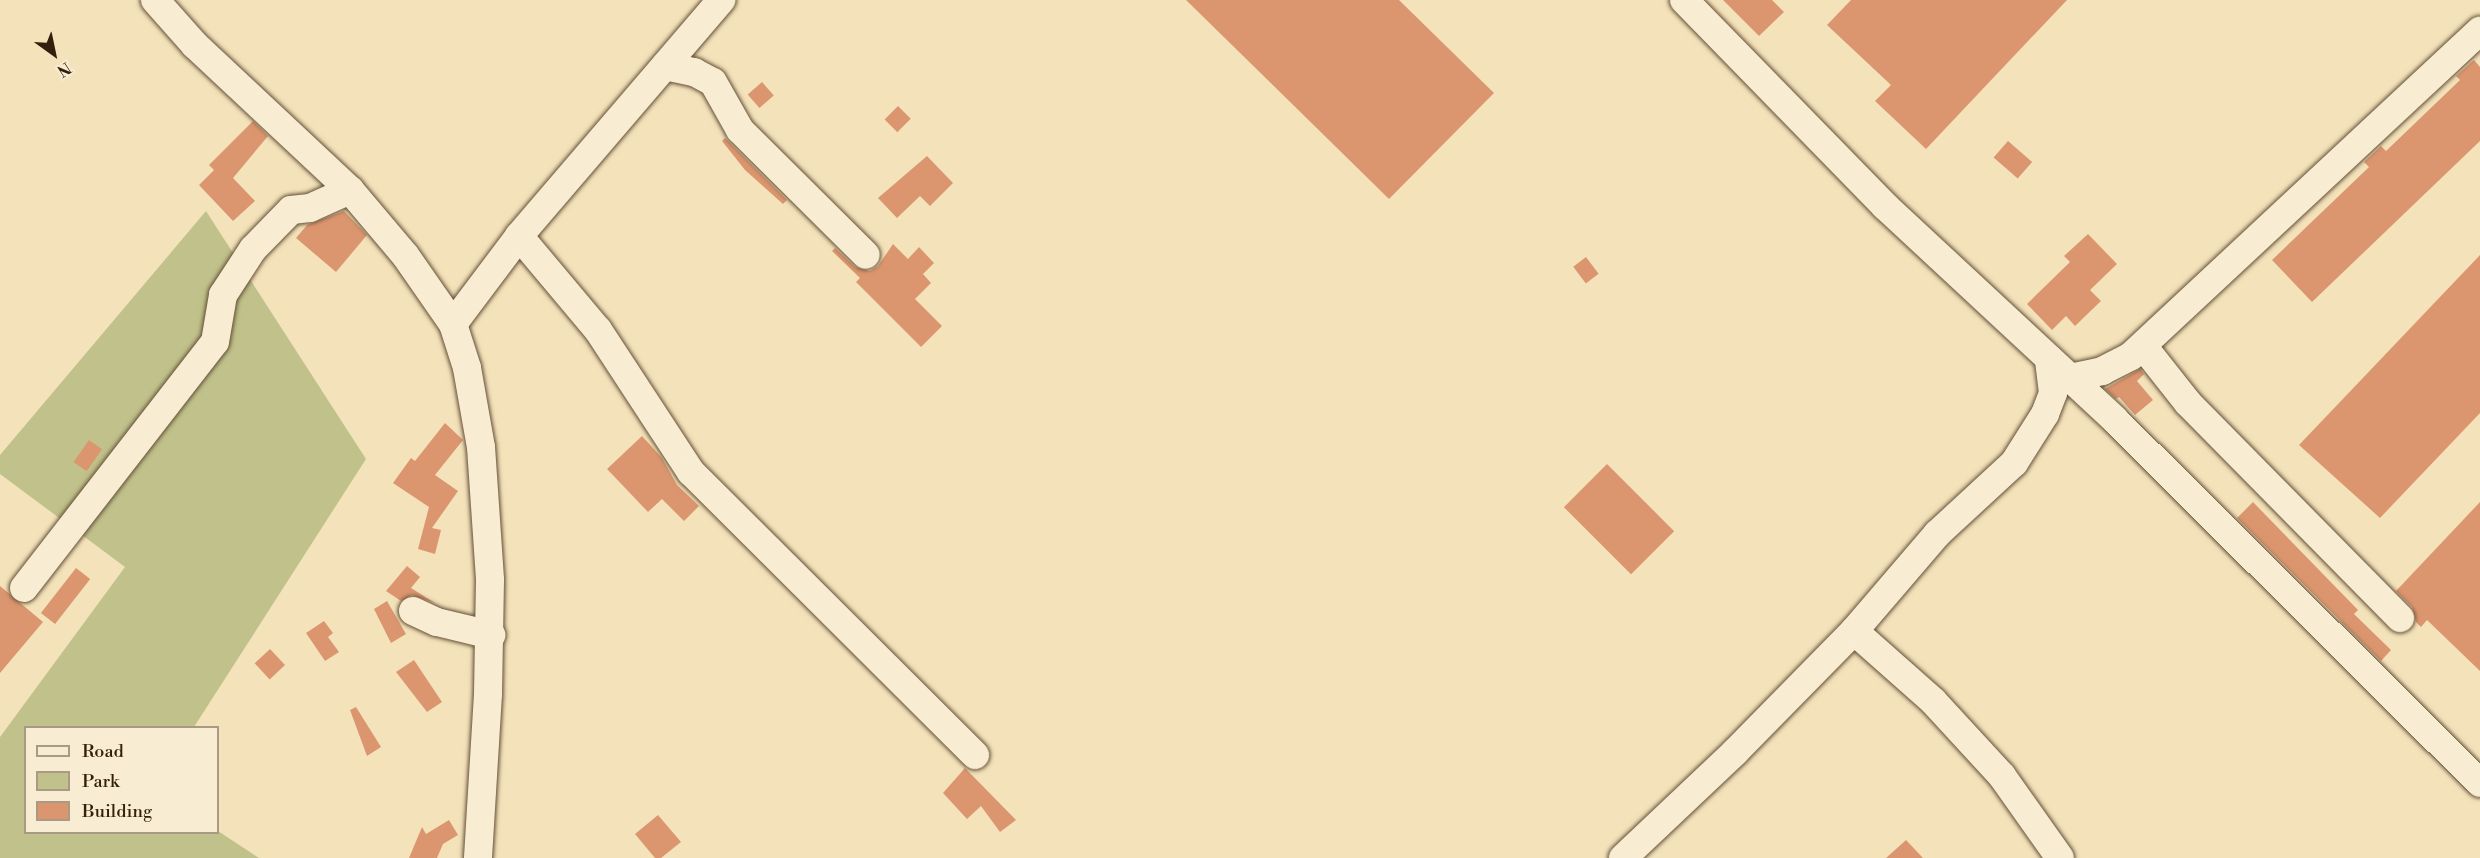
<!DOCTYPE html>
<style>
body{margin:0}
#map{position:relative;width:2480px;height:858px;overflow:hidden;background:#f4e3ba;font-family:"Libre Bodoni",serif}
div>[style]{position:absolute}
.green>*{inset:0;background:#c1c28b}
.building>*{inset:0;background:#dc966f;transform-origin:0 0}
.roads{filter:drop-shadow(0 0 2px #644f38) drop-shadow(0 0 2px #644f38)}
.minor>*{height:28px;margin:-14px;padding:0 14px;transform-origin:14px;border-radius:14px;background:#f8edd2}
span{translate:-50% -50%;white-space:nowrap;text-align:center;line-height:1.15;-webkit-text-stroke:4.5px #f8edd2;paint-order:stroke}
.legend{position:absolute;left:24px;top:726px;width:195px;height:108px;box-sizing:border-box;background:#f8edd2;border:2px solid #aa9a83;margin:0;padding:8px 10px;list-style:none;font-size:18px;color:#341e0c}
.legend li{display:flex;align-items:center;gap:12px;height:30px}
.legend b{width:30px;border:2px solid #aa9a83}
.north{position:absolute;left:24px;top:24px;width:60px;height:60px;-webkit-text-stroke:4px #f8edd2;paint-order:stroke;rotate:147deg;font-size:16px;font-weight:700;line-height:24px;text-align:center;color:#341e0c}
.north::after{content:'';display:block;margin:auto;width:21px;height:27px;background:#341e0c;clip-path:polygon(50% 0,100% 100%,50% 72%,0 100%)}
</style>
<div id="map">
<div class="green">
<i style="clip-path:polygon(206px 211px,366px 459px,194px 727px,26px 728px,26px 832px,218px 831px,259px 858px,0 858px,0 737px,125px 567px,0 474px,0 455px)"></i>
</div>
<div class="building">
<i style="clip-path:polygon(1186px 0,1399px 0,1494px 93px,1389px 199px)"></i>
<i style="clip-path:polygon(1723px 0,1772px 0,1784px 12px,1759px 36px)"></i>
<i style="clip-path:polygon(1851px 0,2067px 0,1926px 149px,1875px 101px,1891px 85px,1827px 25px)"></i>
<i style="clip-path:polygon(2474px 60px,2480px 67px,2480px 141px,2312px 302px,2272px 260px,2369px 167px,2364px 162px,2381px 146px,2386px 151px,2460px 80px,2456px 76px)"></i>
<i style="left:762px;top:82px;width:18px;height:19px;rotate:49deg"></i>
<i style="left:898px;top:106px;width:18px;height:19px;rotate:45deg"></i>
<i style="clip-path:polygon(253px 121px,268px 136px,233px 178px,255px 201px,233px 221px,199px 185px,214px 170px,209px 165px)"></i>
<i style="clip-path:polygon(725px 138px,787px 200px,783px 204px,745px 170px,722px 141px)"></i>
<i style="left:2008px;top:141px;width:32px;height:22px;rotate:41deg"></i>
<i style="clip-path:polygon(927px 156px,953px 183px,930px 206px,920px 196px,897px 218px,878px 198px)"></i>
<i style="clip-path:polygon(344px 211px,367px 235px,336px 272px,296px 238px,307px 225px)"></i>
<i style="clip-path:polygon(2088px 234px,2117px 264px,2090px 290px,2101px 301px,2075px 326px,2066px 316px,2052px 330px,2027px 304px,2070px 262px,2064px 256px)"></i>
<i style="clip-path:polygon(893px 244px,908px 259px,919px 247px,934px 263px,923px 274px,931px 283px,915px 299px,942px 326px,921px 347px,856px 282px,860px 278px,832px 251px,835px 248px,855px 267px,870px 271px,878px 266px)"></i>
<i style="clip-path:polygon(2480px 255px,2480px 413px,2380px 518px,2299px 445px)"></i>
<i style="left:1586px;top:257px;width:21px;height:16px;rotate:53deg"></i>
<i style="clip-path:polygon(2140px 369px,2144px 374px,2137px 381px,2153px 400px,2135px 415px,2119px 397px,2116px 399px,2105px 389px)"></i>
<i style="clip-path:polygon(445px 423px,463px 440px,435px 475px,458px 491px,432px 528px,441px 530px,435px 554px,418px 549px,429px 507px,393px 483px,411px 458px,415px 461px)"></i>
<i style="clip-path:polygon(642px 436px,662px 458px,677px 485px,699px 506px,684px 521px,662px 499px,648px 512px,607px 469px)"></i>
<i style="left:89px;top:440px;width:16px;height:27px;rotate:35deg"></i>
<i style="left:1607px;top:464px;width:95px;height:61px;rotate:45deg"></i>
<i style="clip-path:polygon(2253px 502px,2358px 610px,2354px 614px,2391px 650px,2381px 661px,2237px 518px)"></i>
<i style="clip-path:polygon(2480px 502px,2480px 671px,2427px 620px,2421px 627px,2416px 622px,2412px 607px,2396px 591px)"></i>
<i style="clip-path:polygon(407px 566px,420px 577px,411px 588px,435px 603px,412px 595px,401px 601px,386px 591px)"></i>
<i style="left:76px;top:568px;width:18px;height:57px;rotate:38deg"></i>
<i style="clip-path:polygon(0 586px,43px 622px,0 673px)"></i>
<i style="clip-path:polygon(387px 601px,406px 634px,391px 643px,374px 609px)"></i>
<i style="clip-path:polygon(324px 621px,333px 633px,328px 637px,339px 652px,325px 661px,306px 633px)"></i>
<i style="left:270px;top:649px;width:22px;height:21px;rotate:47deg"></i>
<i style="clip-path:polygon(414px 660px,442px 702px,427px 712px,396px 672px)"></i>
<i style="clip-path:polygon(356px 707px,381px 747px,367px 756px,350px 710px)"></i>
<i style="clip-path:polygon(965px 768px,1016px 820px,1000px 832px,981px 806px,967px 819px,943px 793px)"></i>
<i style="clip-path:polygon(658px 815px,681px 842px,661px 858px,655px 858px,635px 834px)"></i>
<i style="clip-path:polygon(449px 820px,458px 835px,443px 844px,437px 858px,409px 858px,422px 827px,426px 834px)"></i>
<i style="clip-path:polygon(1906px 840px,1923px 858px,1886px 858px)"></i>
</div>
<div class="roads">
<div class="minor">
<i style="left:155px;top:0;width:60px;rotate:48.4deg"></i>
<i style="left:195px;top:45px;width:212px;rotate:43.1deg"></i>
<i style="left:350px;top:190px;width:85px;rotate:49.8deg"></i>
<i style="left:405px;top:255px;width:84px;rotate:55.2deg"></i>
<i style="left:453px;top:324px;width:46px;rotate:72.3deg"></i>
<i style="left:467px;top:368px;width:80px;rotate:80deg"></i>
<i style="left:481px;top:447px;width:133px;rotate:86.1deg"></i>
<i style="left:490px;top:580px;width:114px;rotate:91deg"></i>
<i style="left:488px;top:694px;width:164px;rotate:93.5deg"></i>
<i style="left:1684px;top:0;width:288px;rotate:45.7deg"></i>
<i style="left:1885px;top:206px;width:313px;rotate:42.9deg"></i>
<i style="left:2114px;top:419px;width:516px;rotate:44.84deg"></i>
<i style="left:665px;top:66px;width:30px;rotate:12deg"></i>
<i style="left:694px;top:72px;width:21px;rotate:28deg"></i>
<i style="left:713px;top:82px;width:55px;rotate:60.6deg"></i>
<i style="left:740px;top:130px;width:177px;rotate:44.8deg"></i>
<i style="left:519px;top:236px;width:123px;rotate:50deg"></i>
<i style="left:598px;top:330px;width:170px;rotate:56.8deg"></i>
<i style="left:691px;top:472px;width:401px;rotate:44.9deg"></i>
<i style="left:453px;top:324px;width:110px;rotate:-53.1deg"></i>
<i style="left:519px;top:236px;width:311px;rotate:-49.4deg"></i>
<i style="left:2143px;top:346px;width:73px;rotate:51.7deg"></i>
<i style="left:2188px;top:403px;width:302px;rotate:45.4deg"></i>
<i style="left:2070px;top:378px;width:33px;rotate:-12deg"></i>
<i style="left:2102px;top:371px;width:33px;rotate:-27deg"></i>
<i style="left:2131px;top:356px;width:477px;rotate:-43deg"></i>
<i style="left:24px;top:588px;width:311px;rotate:-52.2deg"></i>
<i style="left:215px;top:342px;width:48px;rotate:-80.3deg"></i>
<i style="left:223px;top:295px;width:55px;rotate:-56.9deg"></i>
<i style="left:253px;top:249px;width:54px;rotate:-45.7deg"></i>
<i style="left:291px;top:210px;width:19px;rotate:-6deg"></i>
<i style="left:310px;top:208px;width:44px;rotate:-24.2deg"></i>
<i style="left:413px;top:611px;width:26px;rotate:25deg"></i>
<i style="left:437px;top:622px;width:56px;rotate:13.5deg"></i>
<i style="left:1854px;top:631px;width:106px;rotate:41.5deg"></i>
<i style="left:1933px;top:701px;width:102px;rotate:47.4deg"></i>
<i style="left:2002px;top:776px;width:100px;rotate:54.7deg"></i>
<i style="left:1623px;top:858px;width:154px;rotate:-43.4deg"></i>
<i style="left:1735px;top:752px;width:170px;rotate:-45.5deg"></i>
<i style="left:1854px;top:631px;width:128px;rotate:-49.4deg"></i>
<i style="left:1937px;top:534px;width:105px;rotate:-42.7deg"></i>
<i style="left:2014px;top:463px;width:58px;rotate:-57.7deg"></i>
<i style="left:2045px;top:414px;width:22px;rotate:-69deg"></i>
<i style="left:2053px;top:393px;width:35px;rotate:-97deg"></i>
</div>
</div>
<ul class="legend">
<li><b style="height:8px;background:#f8edd2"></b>Road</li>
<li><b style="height:16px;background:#c1c28b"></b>Park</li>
<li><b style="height:16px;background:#dc966f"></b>Building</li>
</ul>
<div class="north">N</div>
</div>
